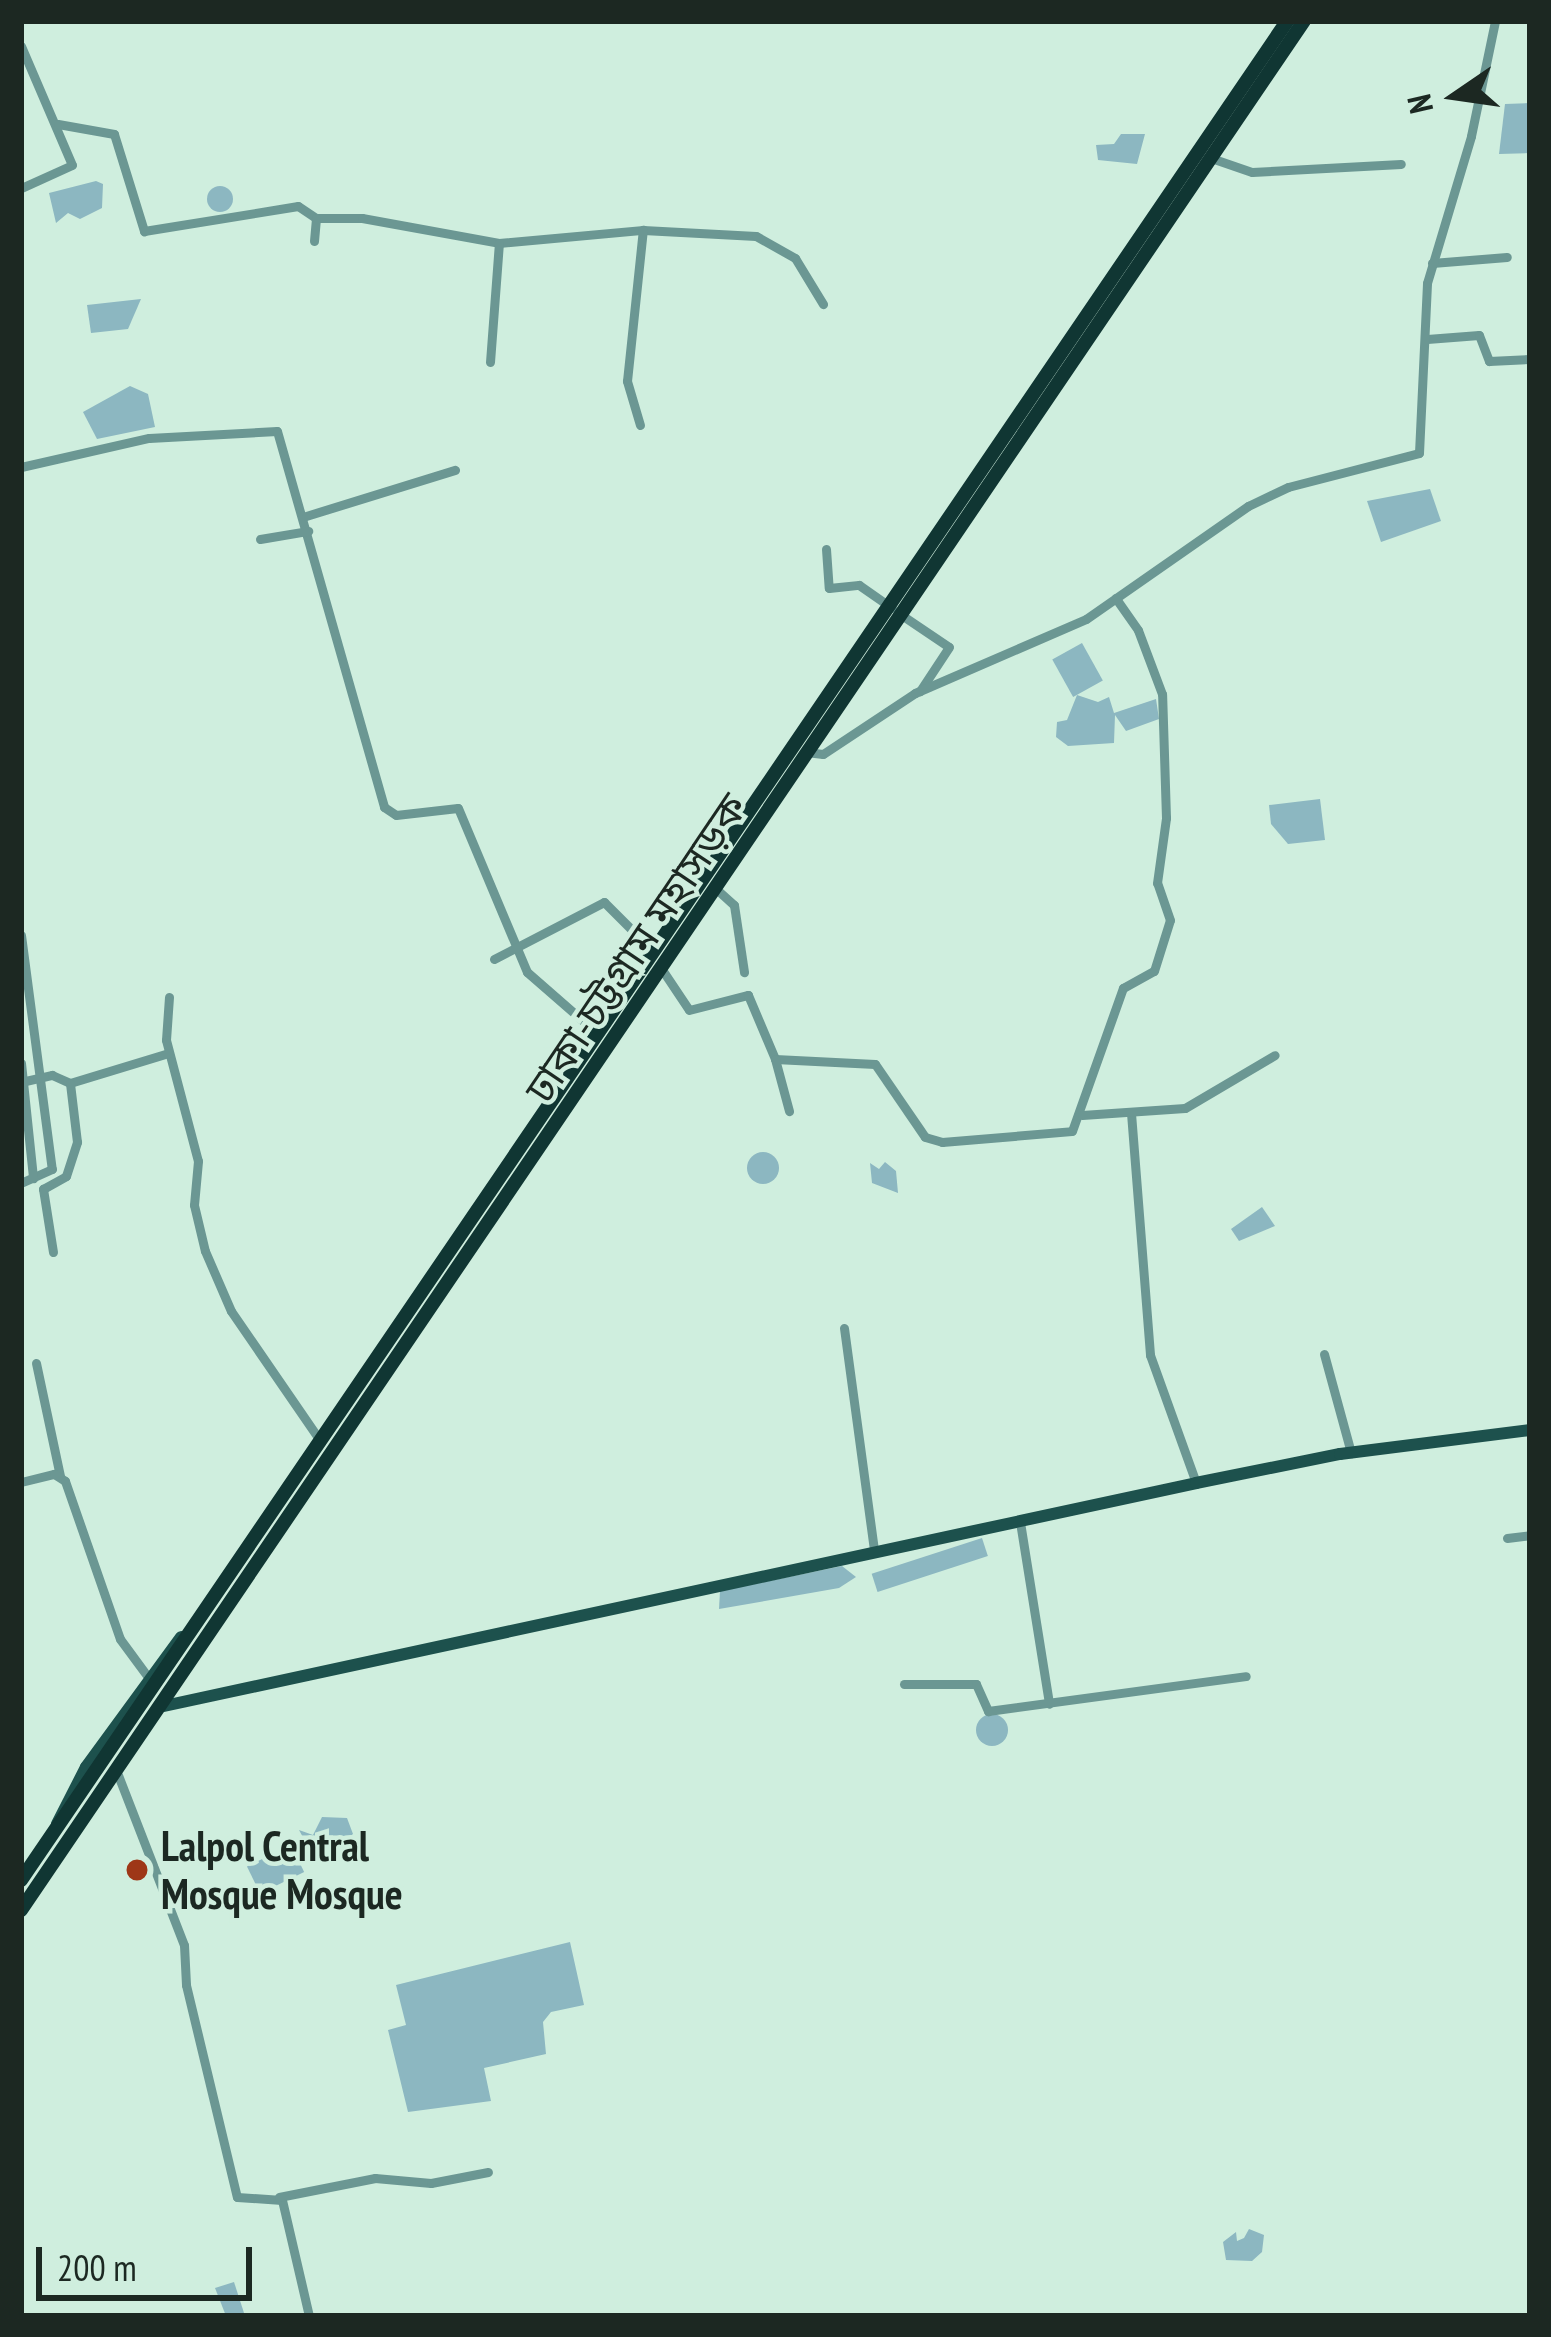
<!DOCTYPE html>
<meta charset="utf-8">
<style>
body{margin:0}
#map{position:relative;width:1551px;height:2337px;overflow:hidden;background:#cfeede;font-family:"PT Sans Narrow","Noto Sans Bengali",sans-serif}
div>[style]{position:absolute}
.water>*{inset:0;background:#8cb7c1;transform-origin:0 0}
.round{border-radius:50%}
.minor>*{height:9px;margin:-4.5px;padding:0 4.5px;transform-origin:4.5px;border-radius:4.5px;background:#6b9793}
.major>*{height:12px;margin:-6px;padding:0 6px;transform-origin:6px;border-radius:6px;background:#1d514d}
.highway>*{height:14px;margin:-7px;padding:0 7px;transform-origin:7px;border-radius:7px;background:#103633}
.dots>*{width:33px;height:33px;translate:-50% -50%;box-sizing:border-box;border:6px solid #cfeede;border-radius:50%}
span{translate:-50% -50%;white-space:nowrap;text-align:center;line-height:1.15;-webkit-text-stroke:9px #cfeede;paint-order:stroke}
.street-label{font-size:42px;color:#1c2822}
.poi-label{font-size:42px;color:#1c2822;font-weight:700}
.left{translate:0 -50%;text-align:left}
.frame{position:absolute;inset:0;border:24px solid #1c2822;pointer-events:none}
.north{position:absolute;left:1395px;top:36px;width:120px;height:120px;-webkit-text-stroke:9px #cfeede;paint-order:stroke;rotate:257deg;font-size:33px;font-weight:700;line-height:48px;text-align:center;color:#1c2822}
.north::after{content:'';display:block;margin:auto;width:42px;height:54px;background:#1c2822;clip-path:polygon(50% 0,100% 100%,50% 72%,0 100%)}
.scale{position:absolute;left:36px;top:2247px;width:216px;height:54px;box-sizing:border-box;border:6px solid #1c2822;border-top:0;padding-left:15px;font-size:36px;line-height:42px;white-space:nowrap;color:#1c2822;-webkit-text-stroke:9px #cfeede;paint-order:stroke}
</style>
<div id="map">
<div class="water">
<i style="clip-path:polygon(1530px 103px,1530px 153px,1499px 154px,1505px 104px)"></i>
<i style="clip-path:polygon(1121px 134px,1145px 134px,1137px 164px,1098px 160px,1096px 145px,1114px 144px)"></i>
<i style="clip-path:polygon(96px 181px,103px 184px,102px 208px,80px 219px,68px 213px,56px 223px,49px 193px)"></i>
<i class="round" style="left:207px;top:186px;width:26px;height:26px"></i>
<i style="clip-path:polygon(141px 299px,128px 329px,91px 333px,87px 305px)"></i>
<i style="clip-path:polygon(130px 386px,148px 394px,155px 427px,97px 439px,83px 412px)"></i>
<i style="clip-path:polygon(1430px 489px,1441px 521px,1381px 542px,1367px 501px)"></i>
<i style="left:1082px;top:643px;width:43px;height:34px;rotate:61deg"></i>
<i style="clip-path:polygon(1077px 695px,1098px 702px,1109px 697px,1114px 713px,1156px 699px,1159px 719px,1126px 731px,1115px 715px,1114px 743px,1068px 746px,1056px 737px,1057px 722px,1067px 720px)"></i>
<i style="clip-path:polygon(1320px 799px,1325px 840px,1288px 844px,1271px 824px,1269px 805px)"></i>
<i class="round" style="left:747px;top:1152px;width:32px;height:32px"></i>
<i style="clip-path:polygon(885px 1162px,896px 1171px,898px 1193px,872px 1183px,870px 1163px,879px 1169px)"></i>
<i style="clip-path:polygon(1262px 1207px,1275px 1226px,1239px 1241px,1231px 1229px)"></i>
<i style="left:982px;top:1538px;width:19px;height:116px;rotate:72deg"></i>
<i style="clip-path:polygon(842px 1566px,856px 1577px,839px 1588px,719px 1609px,720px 1591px)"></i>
<i class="round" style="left:976px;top:1714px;width:32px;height:32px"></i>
<i style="clip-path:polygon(322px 1817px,347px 1818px,353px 1834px,317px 1863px,299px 1830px,313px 1835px)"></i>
<i style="left:291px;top:1845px;width:30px;height:49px;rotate:64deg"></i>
<i style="clip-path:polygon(570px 1942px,584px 2005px,551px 2012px,543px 2022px,546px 2054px,484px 2068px,491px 2101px,408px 2112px,388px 2030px,406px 2025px,396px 1985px)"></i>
<i style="clip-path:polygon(1249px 2229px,1264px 2235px,1262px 2252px,1252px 2261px,1226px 2260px,1223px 2242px,1236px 2232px,1237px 2241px,1244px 2238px)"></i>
<i style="clip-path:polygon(234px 2282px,245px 2316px,226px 2316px,215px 2288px)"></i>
</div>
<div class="minor">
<i style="left:21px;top:46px;width:129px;rotate:66.8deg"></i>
<i style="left:72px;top:165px;width:56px;rotate:155.7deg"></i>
<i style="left:58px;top:124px;width:57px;rotate:10.1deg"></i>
<i style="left:114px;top:134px;width:102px;rotate:72.8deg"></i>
<i style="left:144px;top:231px;width:156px;rotate:-9.2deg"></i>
<i style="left:298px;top:206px;width:22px;rotate:34deg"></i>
<i style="left:316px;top:218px;width:46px"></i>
<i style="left:362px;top:218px;width:139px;rotate:10.3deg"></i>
<i style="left:499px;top:243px;width:145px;rotate:-5.2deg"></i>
<i style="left:643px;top:230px;width:113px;rotate:3deg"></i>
<i style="left:756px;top:236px;width:45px;rotate:29.4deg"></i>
<i style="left:795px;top:258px;width:54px;rotate:58.7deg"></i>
<i style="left:1211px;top:158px;width:43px;rotate:18.9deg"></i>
<i style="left:1252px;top:172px;width:149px;rotate:-3.1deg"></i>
<i style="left:314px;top:241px;width:23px;rotate:-85deg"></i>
<i style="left:1432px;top:263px;width:75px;rotate:-4.6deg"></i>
<i style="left:1427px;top:339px;width:52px;rotate:-4.4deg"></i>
<i style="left:1479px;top:335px;width:28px;rotate:69deg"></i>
<i style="left:1489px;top:361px;width:41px;rotate:-2.8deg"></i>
<i style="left:490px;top:362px;width:119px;rotate:-85.7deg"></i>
<i style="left:640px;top:425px;width:46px;rotate:-106.5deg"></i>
<i style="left:627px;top:381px;width:152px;rotate:-84deg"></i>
<i style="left:21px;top:467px;width:131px;rotate:-12.8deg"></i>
<i style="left:149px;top:438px;width:128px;rotate:-3.1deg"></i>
<i style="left:277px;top:431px;width:391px;rotate:74.1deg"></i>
<i style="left:384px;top:807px;width:14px;rotate:34deg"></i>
<i style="left:396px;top:815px;width:62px;rotate:-6.4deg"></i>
<i style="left:458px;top:808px;width:178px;rotate:67.2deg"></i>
<i style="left:527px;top:972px;width:94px;rotate:41.1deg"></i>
<i style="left:306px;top:516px;width:156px;rotate:-17.2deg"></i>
<i style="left:260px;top:539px;width:49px;rotate:-9.5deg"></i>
<i style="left:826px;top:549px;width:39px;rotate:86deg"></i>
<i style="left:829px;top:588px;width:30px;rotate:-6deg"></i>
<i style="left:859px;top:585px;width:40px;rotate:34.9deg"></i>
<i style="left:903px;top:616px;width:55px;rotate:34deg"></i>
<i style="left:949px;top:647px;width:53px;rotate:123.4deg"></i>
<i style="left:806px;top:752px;width:17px;rotate:7deg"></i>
<i style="left:823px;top:754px;width:110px;rotate:-33.5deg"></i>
<i style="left:915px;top:693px;width:186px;rotate:-23.4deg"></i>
<i style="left:1086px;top:619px;width:198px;rotate:-34.9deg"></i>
<i style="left:1248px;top:506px;width:44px;rotate:-25.4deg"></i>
<i style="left:1288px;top:487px;width:135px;rotate:-14.5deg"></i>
<i style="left:1419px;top:453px;width:170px;rotate:-87.3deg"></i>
<i style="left:1427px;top:283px;width:153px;rotate:-73.3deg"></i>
<i style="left:1471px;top:136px;width:117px;rotate:-78.2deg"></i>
<i style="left:714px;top:887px;width:27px;rotate:42deg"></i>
<i style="left:734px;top:905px;width:68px;rotate:81.5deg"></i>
<i style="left:21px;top:935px;width:236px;rotate:82.5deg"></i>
<i style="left:52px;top:1169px;width:34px;rotate:156deg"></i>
<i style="left:494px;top:959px;width:124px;rotate:-27.4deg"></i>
<i style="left:604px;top:902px;width:71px;rotate:45deg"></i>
<i style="left:661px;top:968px;width:50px;rotate:56.3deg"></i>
<i style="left:689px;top:1010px;width:61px;rotate:-14.3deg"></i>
<i style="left:748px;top:995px;width:69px;rotate:67.1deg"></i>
<i style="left:775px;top:1059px;width:100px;rotate:2.9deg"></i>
<i style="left:875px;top:1064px;width:88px;rotate:55.6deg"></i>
<i style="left:925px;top:1137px;width:18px;rotate:16deg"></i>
<i style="left:942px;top:1142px;width:130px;rotate:-4.8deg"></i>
<i style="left:1072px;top:1131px;width:152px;rotate:-70.4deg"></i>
<i style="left:1123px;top:988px;width:35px;rotate:-29deg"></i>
<i style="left:1154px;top:971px;width:53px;rotate:-72.6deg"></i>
<i style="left:1170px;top:920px;width:39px;rotate:-109deg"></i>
<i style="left:1157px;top:883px;width:66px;rotate:-82.1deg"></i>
<i style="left:1166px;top:818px;width:124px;rotate:-91.8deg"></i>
<i style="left:1162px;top:694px;width:68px;rotate:-110.6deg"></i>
<i style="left:1138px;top:630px;width:39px;rotate:-125deg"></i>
<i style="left:169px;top:997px;width:43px;rotate:94deg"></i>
<i style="left:166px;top:1040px;width:125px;rotate:75.2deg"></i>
<i style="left:198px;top:1161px;width:44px;rotate:95.2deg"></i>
<i style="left:194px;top:1205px;width:47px;rotate:76.6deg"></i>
<i style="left:205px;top:1251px;width:65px;rotate:66.6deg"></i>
<i style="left:231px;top:1311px;width:159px;rotate:55.5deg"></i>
<i style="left:775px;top:1059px;width:54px;rotate:74.9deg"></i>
<i style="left:21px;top:1063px;width:116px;rotate:84deg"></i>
<i style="left:21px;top:1082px;width:32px;rotate:-13deg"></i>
<i style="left:52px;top:1075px;width:20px;rotate:24deg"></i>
<i style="left:70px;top:1083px;width:103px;rotate:-16.9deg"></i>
<i style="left:1131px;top:1113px;width:243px;rotate:85.5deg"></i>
<i style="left:1150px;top:1355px;width:136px;rotate:70.2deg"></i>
<i style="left:1082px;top:1115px;width:103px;rotate:-3.9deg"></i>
<i style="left:1185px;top:1108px;width:104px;rotate:-30.5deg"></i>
<i style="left:53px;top:1252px;width:64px;rotate:-99deg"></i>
<i style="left:43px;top:1189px;width:26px;rotate:-29deg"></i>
<i style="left:66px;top:1176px;width:36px;rotate:-72deg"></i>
<i style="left:77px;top:1142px;width:59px;rotate:-96.8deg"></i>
<i style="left:844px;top:1328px;width:224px;rotate:82.3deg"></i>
<i style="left:1324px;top:1354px;width:103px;rotate:74.7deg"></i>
<i style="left:36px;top:1363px;width:116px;rotate:78deg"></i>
<i style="left:21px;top:1482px;width:34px;rotate:-14deg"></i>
<i style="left:54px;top:1474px;width:13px;rotate:32deg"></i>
<i style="left:65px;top:1481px;width:167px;rotate:70.8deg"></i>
<i style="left:120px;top:1639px;width:47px;rotate:53.6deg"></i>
<i style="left:1020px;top:1522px;width:184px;rotate:80.9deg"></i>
<i style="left:1507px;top:1538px;width:23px;rotate:-7deg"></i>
<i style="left:904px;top:1684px;width:72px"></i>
<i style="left:976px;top:1684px;width:30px;rotate:66deg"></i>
<i style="left:988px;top:1711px;width:260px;rotate:-7.7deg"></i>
<i style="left:118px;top:1775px;width:182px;rotate:68.8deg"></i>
<i style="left:184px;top:1945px;width:40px;rotate:87.1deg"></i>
<i style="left:186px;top:1985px;width:218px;rotate:76.5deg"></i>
<i style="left:237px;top:2197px;width:45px;rotate:3.8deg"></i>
<i style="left:282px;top:2200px;width:119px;rotate:76.9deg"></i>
<i style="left:279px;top:2197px;width:98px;rotate:-11.2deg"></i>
<i style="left:375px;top:2178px;width:56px;rotate:5.1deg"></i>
<i style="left:431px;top:2183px;width:58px;rotate:-10.9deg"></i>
</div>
<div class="major">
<i style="left:164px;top:1706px;width:1056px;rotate:-12.19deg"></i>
<i style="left:1196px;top:1483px;width:147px;rotate:-11.4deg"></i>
<i style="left:1340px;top:1454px;width:192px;rotate:-7.2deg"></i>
<i style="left:57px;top:1824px;width:64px;rotate:-63deg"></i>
<i style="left:86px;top:1767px;width:161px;rotate:-53.8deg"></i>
</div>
<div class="highway">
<i style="left:21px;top:1880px;width:2249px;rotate:-55.74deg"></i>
<i style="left:21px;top:1910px;width:2284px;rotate:-55.82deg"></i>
</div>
<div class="dots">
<i style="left:137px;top:1870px;background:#9e3717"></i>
</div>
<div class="street-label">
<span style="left:636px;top:948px;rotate:-56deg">ঢাকা-চট্টগ্রাম মহাসড়ক</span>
</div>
<div class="poi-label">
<span class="left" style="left:161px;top:1870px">Lalpol Central<br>Mosque Mosque</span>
</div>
<div class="frame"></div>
<div class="north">N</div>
<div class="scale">200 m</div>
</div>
